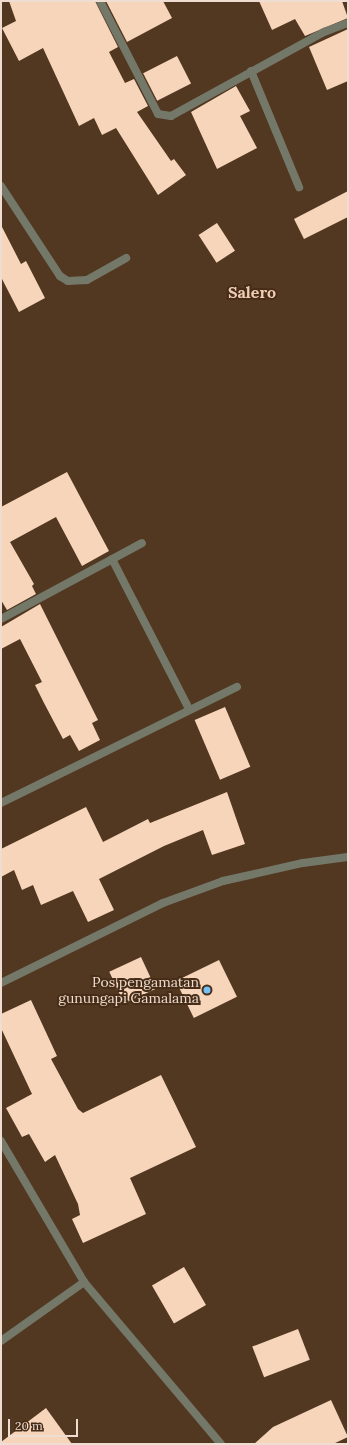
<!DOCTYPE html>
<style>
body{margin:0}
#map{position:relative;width:349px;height:1445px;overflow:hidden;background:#523721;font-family:Lora,serif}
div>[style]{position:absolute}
.building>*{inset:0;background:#f7d5ba;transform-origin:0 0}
.minor>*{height:8px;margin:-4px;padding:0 4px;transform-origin:4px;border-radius:4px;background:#747869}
.dots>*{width:11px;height:11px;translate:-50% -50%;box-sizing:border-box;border:2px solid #472d17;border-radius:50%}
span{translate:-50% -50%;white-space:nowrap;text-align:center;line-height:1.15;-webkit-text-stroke:4px #472d17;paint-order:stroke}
.poi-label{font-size:14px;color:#eeddd0}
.right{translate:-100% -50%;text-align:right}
.quarter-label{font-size:16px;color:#eecdb3;font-weight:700}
.frame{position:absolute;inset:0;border:2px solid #eeddd0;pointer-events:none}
.scale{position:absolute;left:8px;top:1419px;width:70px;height:18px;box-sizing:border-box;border:2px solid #eeddd0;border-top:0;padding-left:5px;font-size:12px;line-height:14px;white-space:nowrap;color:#eeddd0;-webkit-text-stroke:3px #472d17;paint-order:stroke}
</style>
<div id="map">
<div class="building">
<i style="clip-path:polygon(9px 1px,95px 1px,118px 47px,109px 52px,125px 83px,134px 79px,148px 106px,137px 112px,171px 161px,174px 159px,186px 175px,158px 195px,116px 128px,102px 135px,94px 118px,79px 126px,43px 48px,19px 61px,2px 28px,16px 21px)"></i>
<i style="clip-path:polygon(106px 1px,163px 1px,172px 18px,127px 42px)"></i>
<i style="clip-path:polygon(259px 1px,342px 1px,348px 18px,305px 36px,295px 19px,272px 30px)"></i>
<i style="clip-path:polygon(348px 29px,348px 81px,327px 90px,309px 47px)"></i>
<i style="left:177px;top:56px;width:31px;height:38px;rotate:63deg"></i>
<i style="clip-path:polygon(236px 86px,250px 111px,240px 116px,257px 148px,217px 169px,191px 112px)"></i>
<i style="clip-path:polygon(348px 191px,348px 217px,304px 239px,294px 219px)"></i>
<i style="left:217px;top:223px;width:33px;height:22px;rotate:57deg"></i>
<i style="clip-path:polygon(1px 225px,21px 264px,26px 261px,45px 298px,19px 312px,1px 277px)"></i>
<i style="clip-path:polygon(67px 472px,109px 551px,82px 566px,56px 517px,10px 542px,34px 584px,32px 586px,36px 594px,7px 610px,1px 600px,1px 507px)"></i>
<i style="clip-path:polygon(40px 604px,98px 720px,92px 723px,100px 740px,79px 751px,70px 735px,63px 739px,44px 703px,35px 685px,42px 682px,20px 639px,1px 649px,1px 627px)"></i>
<i style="left:225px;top:707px;width:65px;height:33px;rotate:67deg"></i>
<i style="clip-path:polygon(227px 792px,245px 844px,212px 855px,203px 830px,164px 846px,99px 879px,114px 910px,88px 922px,73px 891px,41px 905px,33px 885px,22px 890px,14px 870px,1px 877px,1px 849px,86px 807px,103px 842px,148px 819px,150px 823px)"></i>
<i style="left:141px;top:957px;width:35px;height:35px;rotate:65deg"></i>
<i style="left:219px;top:960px;width:41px;height:48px;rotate:64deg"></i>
<i style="clip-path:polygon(31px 1000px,57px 1056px,51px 1059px,78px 1109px,83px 1113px,161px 1075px,196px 1147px,130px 1178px,146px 1214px,83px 1243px,72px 1219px,80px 1215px,78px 1204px,55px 1155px,45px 1162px,29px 1134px,22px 1137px,6px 1108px,32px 1094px,1px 1028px,1px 1014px)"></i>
<i style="left:184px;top:1267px;width:44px;height:37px;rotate:60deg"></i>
<i style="left:298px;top:1329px;width:33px;height:49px;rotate:69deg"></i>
<i style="clip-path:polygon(331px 1400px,348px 1437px,333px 1444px,254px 1444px,273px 1427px)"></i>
<i style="clip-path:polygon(46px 1408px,72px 1444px,1px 1444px,1px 1442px)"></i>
</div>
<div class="minor">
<i style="left:100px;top:1px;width:127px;rotate:62.8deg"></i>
<i style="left:158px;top:114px;width:13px;rotate:9deg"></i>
<i style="left:171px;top:116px;width:175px;rotate:-28.8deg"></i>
<i style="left:324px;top:32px;width:26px;rotate:-21deg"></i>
<i style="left:251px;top:71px;width:126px;rotate:67.5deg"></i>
<i style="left:1px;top:186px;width:108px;rotate:56.8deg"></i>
<i style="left:60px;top:276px;width:9px;rotate:32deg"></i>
<i style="left:68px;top:281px;width:19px;rotate:-3deg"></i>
<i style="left:87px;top:280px;width:45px;rotate:-29.4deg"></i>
<i style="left:112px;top:559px;width:169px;rotate:62.8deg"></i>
<i style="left:1px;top:619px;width:160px;rotate:-28.3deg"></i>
<i style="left:1px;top:803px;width:263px;rotate:-26.2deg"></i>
<i style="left:1px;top:983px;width:181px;rotate:-26.3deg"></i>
<i style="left:163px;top:903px;width:64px;rotate:-20.1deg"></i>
<i style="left:223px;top:881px;width:82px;rotate:-12.7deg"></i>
<i style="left:303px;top:863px;width:45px;rotate:-7.6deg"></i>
<i style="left:1px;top:1141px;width:164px;rotate:59.5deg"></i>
<i style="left:84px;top:1282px;width:212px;rotate:49.8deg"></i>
<i style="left:1px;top:1341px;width:102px;rotate:-35.4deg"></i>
</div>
<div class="dots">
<i style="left:207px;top:990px;background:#73c1f5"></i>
</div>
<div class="poi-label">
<span class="right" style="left:199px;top:990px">Pos pengamatan<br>gunungapi Gamalama</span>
</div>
<div class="quarter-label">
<span style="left:252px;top:292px">Salero</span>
</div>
<div class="frame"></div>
<div class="scale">20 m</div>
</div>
